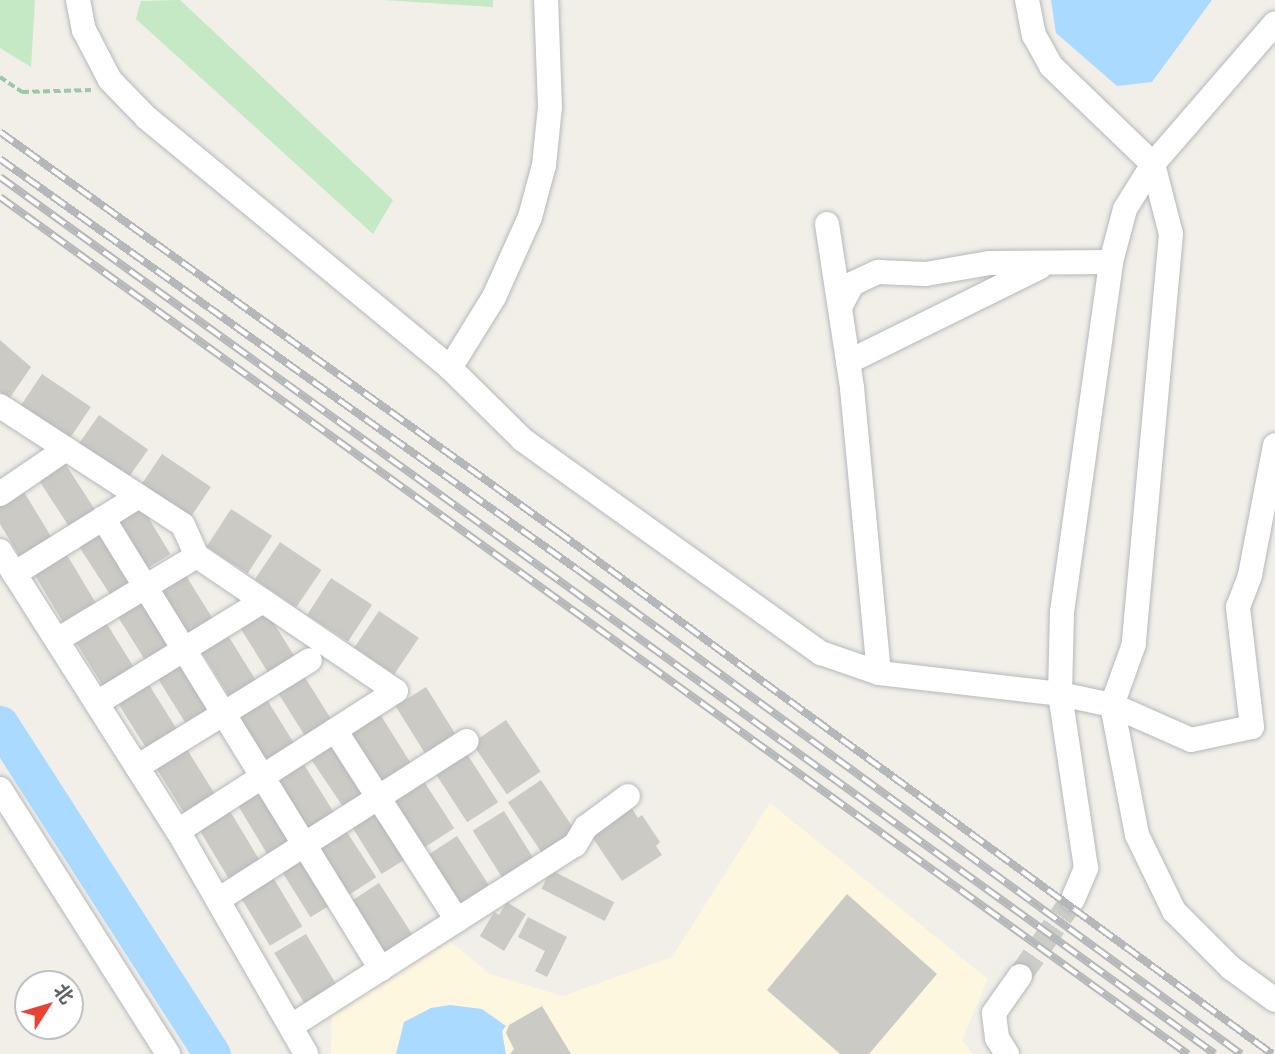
<!DOCTYPE html>
<meta charset="utf-8">
<style>
body{margin:0}
#map{position:relative;width:1275px;height:1054px;overflow:hidden;background:#f1efe8;font-family:Manrope,"Noto Sans SC",sans-serif}
div>[style]{position:absolute}
.commercial>*{inset:0;background:#fef7e0}
.green>*{inset:0;background:#c5e8c5}
.water>*{inset:0;background:#aadaff}
.river>*{height:37px;margin:-18.5px;padding:0 18.5px;transform-origin:18.5px;border-radius:18.5px;background:#aadaff}
.building>*{inset:0;background:#cccac5;transform-origin:0 0}
.minor-tunnel>*{height:24px;margin-top:-12px;transform-origin:0;background:repeating-linear-gradient(90deg,#ccccc8 0 24px,transparent 0 36px)}
.path>*{height:3.5px;margin-top:-1.75px;transform-origin:0;background:repeating-linear-gradient(90deg,#9cc7a9 0 7px,transparent 0 10.5px)}
.roads{filter:drop-shadow(0 0 2px #b5b8bc) drop-shadow(0 0 2px #b5b8bc)}
.minor>*{height:24px;margin:-12px;padding:0 12px;transform-origin:12px;border-radius:12px;background:#fff}
.rail>*{height:8px;margin-top:-4px;transform-origin:0;background:repeating-linear-gradient(90deg,#fff 0 16px,#b6b7b8 0 32px);box-sizing:border-box;border-block:2px solid #b6b7b8}
span{translate:-50% -50%;white-space:nowrap;text-align:center;line-height:1.15;-webkit-text-stroke:5px #fff;paint-order:stroke}
.north{position:absolute;left:14px;top:970px;width:70px;height:70px;box-sizing:border-box;background:#fff;border:2px solid #bfc1c3;border-radius:50%;rotate:53deg;font-size:19px;font-weight:700;line-height:28px;text-align:center;color:#5f6368}
.north::after{content:'';display:block;margin:auto;width:24px;height:32px;background:#ea4335;clip-path:polygon(50% 0,100% 100%,50% 72%,0 100%)}
</style>
<div id="map">
<div class="commercial">
<i style="clip-path:polygon(770px 803px,988px 979px,962px 1040px,973px 1054px,331px 1054px,332px 1016px,447px 939px,490px 974px,563px 996px,672px 957px)"></i>
</div>
<div class="green">
<i style="clip-path:polygon(0 0,35px 0,31px 67px,0 48px)"></i>
<i style="clip-path:polygon(180px 0,393px 200px,373px 234px,136px 19px,141px 1px)"></i>
<i style="clip-path:polygon(383px 0,493px 0,493px 7px)"></i>
</div>
<div class="water">
<i style="clip-path:polygon(1051px 0,1212px 0,1152px 82px,1117px 86px,1056px 33px)"></i>
<i style="clip-path:polygon(450px 1005px,482px 1009px,506px 1026px,502px 1031px,506px 1054px,396px 1054px,404px 1022px,431px 1008px)"></i>
</div>
<div class="river">
<i style="left:0;top:724px;width:392px;rotate:57.3deg"></i>
</div>
<div class="building">
<i style="clip-path:polygon(0 340px,31px 367px,9px 399px,0 392px)"></i>
<i style="left:42px;top:374px;width:59px;height:37px;rotate:34deg"></i>
<i style="left:99px;top:415px;width:60px;height:37px;rotate:35deg"></i>
<i style="left:162px;top:454px;width:59px;height:37px;rotate:34deg"></i>
<i style="left:64px;top:462px;width:62px;height:31px;rotate:57deg"></i>
<i style="clip-path:polygon(24px 492px,55px 543px,23px 562px,0 524px,0 506px)"></i>
<i style="left:139px;top:502px;width:61px;height:32px;rotate:59deg"></i>
<i style="left:231px;top:509px;width:49px;height:45px;rotate:33deg"></i>
<i style="left:98px;top:528px;width:62px;height:26px;rotate:57deg"></i>
<i style="left:280px;top:542px;width:50px;height:45px;rotate:34deg"></i>
<i style="left:64px;top:550px;width:61px;height:38px;rotate:59deg"></i>
<i style="left:183px;top:571px;width:60px;height:31px;rotate:58deg"></i>
<i style="left:331px;top:578px;width:49px;height:44px;rotate:33deg"></i>
<i style="left:144px;top:600px;width:60px;height:31px;rotate:58deg"></i>
<i style="left:265px;top:609px;width:61px;height:31px;rotate:58deg"></i>
<i style="left:379px;top:611px;width:48px;height:44px;rotate:34deg"></i>
<i style="left:105px;top:621px;width:61px;height:36px;rotate:58deg"></i>
<i style="left:227px;top:634px;width:60px;height:31px;rotate:58deg"></i>
<i style="left:181px;top:661px;width:60px;height:29px;rotate:58deg"></i>
<i style="left:301px;top:671px;width:61px;height:31px;rotate:58deg"></i>
<i style="left:146px;top:680px;width:61px;height:36px;rotate:58deg"></i>
<i style="left:426px;top:687px;width:60px;height:36px;rotate:58deg"></i>
<i style="left:264px;top:695px;width:60px;height:38px;rotate:58deg"></i>
<i style="left:380px;top:714px;width:60px;height:37px;rotate:58deg"></i>
<i style="left:506px;top:720px;width:62px;height:41px;rotate:56deg"></i>
<i style="left:183px;top:743px;width:61px;height:36px;rotate:58deg"></i>
<i style="left:335px;top:743px;width:61px;height:29px;rotate:56deg"></i>
<i style="left:465px;top:751px;width:61px;height:37px;rotate:57deg"></i>
<i style="left:303px;top:763px;width:60px;height:37px;rotate:58deg"></i>
<i style="left:421px;top:777px;width:61px;height:37px;rotate:57deg"></i>
<i style="left:541px;top:780px;width:65px;height:40px;rotate:56deg"></i>
<i style="left:266px;top:788px;width:61px;height:33px;rotate:59deg"></i>
<i style="left:382px;top:803px;width:60px;height:38px;rotate:58deg"></i>
<i style="clip-path:polygon(631px 807px,638px 818px,642px 815px,660px 842px,656px 846px,662px 855px,622px 881px,590px 834px)"></i>
<i style="left:230px;top:811px;width:61px;height:36px;rotate:59deg"></i>
<i style="left:504px;top:811px;width:61px;height:37px;rotate:58deg"></i>
<i style="left:343px;top:826px;width:61px;height:37px;rotate:57deg"></i>
<i style="left:457px;top:836px;width:61px;height:37px;rotate:57deg"></i>
<i style="left:305px;top:850px;width:60px;height:31px;rotate:58deg"></i>
<i style="left:551px;top:870px;width:71px;height:21px;rotate:27deg"></i>
<i style="left:271px;top:874px;width:61px;height:38px;rotate:59deg"></i>
<i style="left:379px;top:883px;width:61px;height:37px;rotate:57deg"></i>
<i style="clip-path:polygon(847px 894px,937px 974px,869px 1054px,840px 1054px,767px 990px)"></i>
<i style="clip-path:polygon(507px 902px,526px 914px,504px 951px,480px 936px,494px 912px,499px 915px)"></i>
<i style="clip-path:polygon(528px 917px,567px 937px,547px 977px,535px 971px,545px 951px,518px 937px)"></i>
<i style="left:306px;top:934px;width:60px;height:37px;rotate:59deg"></i>
<i style="clip-path:polygon(542px 1006px,571px 1054px,510px 1054px,514px 1049px,506px 1033px,509px 1025px)"></i>
</div>
<div class="minor-tunnel">
<i style="left:1020px;top:976px;width:93px;rotate:-55.5deg"></i>
</div>
<div class="path">
<i style="left:0;top:77px;width:27px;rotate:34deg"></i>
<i style="left:22px;top:92px;width:69px;rotate:-1.7deg"></i>
</div>
<div class="roads">
<div class="minor">
<i style="left:78px;top:0;width:31px;rotate:79deg"></i>
<i style="left:84px;top:30px;width:56px;rotate:62.5deg"></i>
<i style="left:110px;top:80px;width:53px;rotate:45.8deg"></i>
<i style="left:147px;top:118px;width:393px;rotate:39.5deg"></i>
<i style="left:450px;top:368px;width:103px;rotate:44.6deg"></i>
<i style="left:523px;top:440px;width:366px;rotate:35.6deg"></i>
<i style="left:821px;top:653px;width:61px;rotate:19deg"></i>
<i style="left:879px;top:673px;width:182px;rotate:6.6deg"></i>
<i style="left:1060px;top:694px;width:53px;rotate:11.9deg"></i>
<i style="left:1112px;top:705px;width:86px;rotate:23.9deg"></i>
<i style="left:1191px;top:740px;width:62px;rotate:-12deg"></i>
<i style="left:1252px;top:727px;width:121px;rotate:-96.7deg"></i>
<i style="left:1238px;top:607px;width:34px;rotate:-69deg"></i>
<i style="left:1250px;top:575px;width:132px;rotate:-79.1deg"></i>
<i style="left:1027px;top:0;width:36px;rotate:79deg"></i>
<i style="left:1034px;top:35px;width:35px;rotate:61deg"></i>
<i style="left:1051px;top:66px;width:141px;rotate:43.9deg"></i>
<i style="left:1153px;top:164px;width:72px;rotate:75.6deg"></i>
<i style="left:1171px;top:234px;width:412px;rotate:95.2deg"></i>
<i style="left:1134px;top:644px;width:65px;rotate:109.8deg"></i>
<i style="left:1112px;top:705px;width:132px;rotate:79.1deg"></i>
<i style="left:1137px;top:835px;width:85px;rotate:64deg"></i>
<i style="left:1174px;top:911px;width:81px;rotate:45deg"></i>
<i style="left:1231px;top:968px;width:54px;rotate:36deg"></i>
<i style="left:827px;top:224px;width:166px;rotate:81.3deg"></i>
<i style="left:852px;top:388px;width:286px;rotate:84.6deg"></i>
<i style="left:840px;top:307px;width:26px;rotate:-62deg"></i>
<i style="left:852px;top:284px;width:29px;rotate:-25deg"></i>
<i style="left:878px;top:272px;width:48px;rotate:2.4deg"></i>
<i style="left:926px;top:274px;width:65px;rotate:-9.8deg"></i>
<i style="left:990px;top:263px;width:121px;rotate:-0.5deg"></i>
<i style="left:848px;top:362px;width:214px;rotate:-26.3deg"></i>
<i style="left:450px;top:368px;width:84px;rotate:-58.2deg"></i>
<i style="left:494px;top:297px;width:88px;rotate:-65.8deg"></i>
<i style="left:530px;top:217px;width:54px;rotate:-74.9deg"></i>
<i style="left:544px;top:165px;width:58px;rotate:-84.1deg"></i>
<i style="left:550px;top:107px;width:107px;rotate:-92.1deg"></i>
<i style="left:0;top:406px;width:218px;rotate:33deg"></i>
<i style="left:183px;top:525px;width:34px;rotate:66deg"></i>
<i style="left:197px;top:556px;width:240px;rotate:34.2deg"></i>
<i style="left:396px;top:691px;width:259px;rotate:147.3deg"></i>
<i style="left:0;top:494px;width:80px;rotate:-34.3deg"></i>
<i style="left:103px;top:518px;width:530px;rotate:58.35deg"></i>
<i style="left:0;top:551px;width:332px;rotate:57.6deg"></i>
<i style="left:178px;top:831px;width:257px;rotate:60.1deg"></i>
<i style="left:14px;top:574px;width:147px;rotate:-32deg"></i>
<i style="left:57px;top:640px;width:163px;rotate:-31deg"></i>
<i style="left:97px;top:703px;width:195px;rotate:-31.6deg"></i>
<i style="left:335px;top:730px;width:226px;rotate:57.3deg"></i>
<i style="left:137px;top:767px;width:203px;rotate:-31.7deg"></i>
<i style="left:0;top:789px;width:314px;rotate:57.6deg"></i>
<i style="left:1073px;top:899px;width:34px;rotate:-67deg"></i>
<i style="left:1086px;top:868px;width:176px;rotate:-98.5deg"></i>
<i style="left:1060px;top:694px;width:82px;rotate:-88.6deg"></i>
<i style="left:1062px;top:612px;width:353px;rotate:-82deg"></i>
<i style="left:1111px;top:262px;width:55px;rotate:-75.2deg"></i>
<i style="left:1125px;top:209px;width:53px;rotate:-58.1deg"></i>
<i style="left:1153px;top:164px;width:186px;rotate:-49.1deg"></i>
<i style="left:218px;top:900px;width:295px;rotate:-32.6deg"></i>
<i style="left:293px;top:1025px;width:335px;rotate:-32.6deg"></i>
<i style="left:575px;top:845px;width:21px;rotate:-59deg"></i>
<i style="left:586px;top:827px;width:52px;rotate:-36.4deg"></i>
<i style="left:1007px;top:1054px;width:19px;rotate:-122deg"></i>
<i style="left:997px;top:1038px;width:25px;rotate:-97deg"></i>
<i style="left:994px;top:1013px;width:45px;rotate:-54.9deg"></i>
</div>
</div>
<div class="rail">
<i style="left:0;top:132px;width:685px;rotate:35.62deg"></i>
<i style="left:557px;top:531px;width:886px;rotate:36.18deg"></i>
<i style="left:0;top:159px;width:709px;rotate:35.42deg"></i>
<i style="left:578px;top:570px;width:821px;rotate:36.13deg"></i>
<i style="left:0;top:177px;width:1498px;rotate:35.82deg"></i>
<i style="left:0;top:197px;width:1465px;rotate:35.81deg"></i>
</div>
<div class="north">北</div>
</div>
